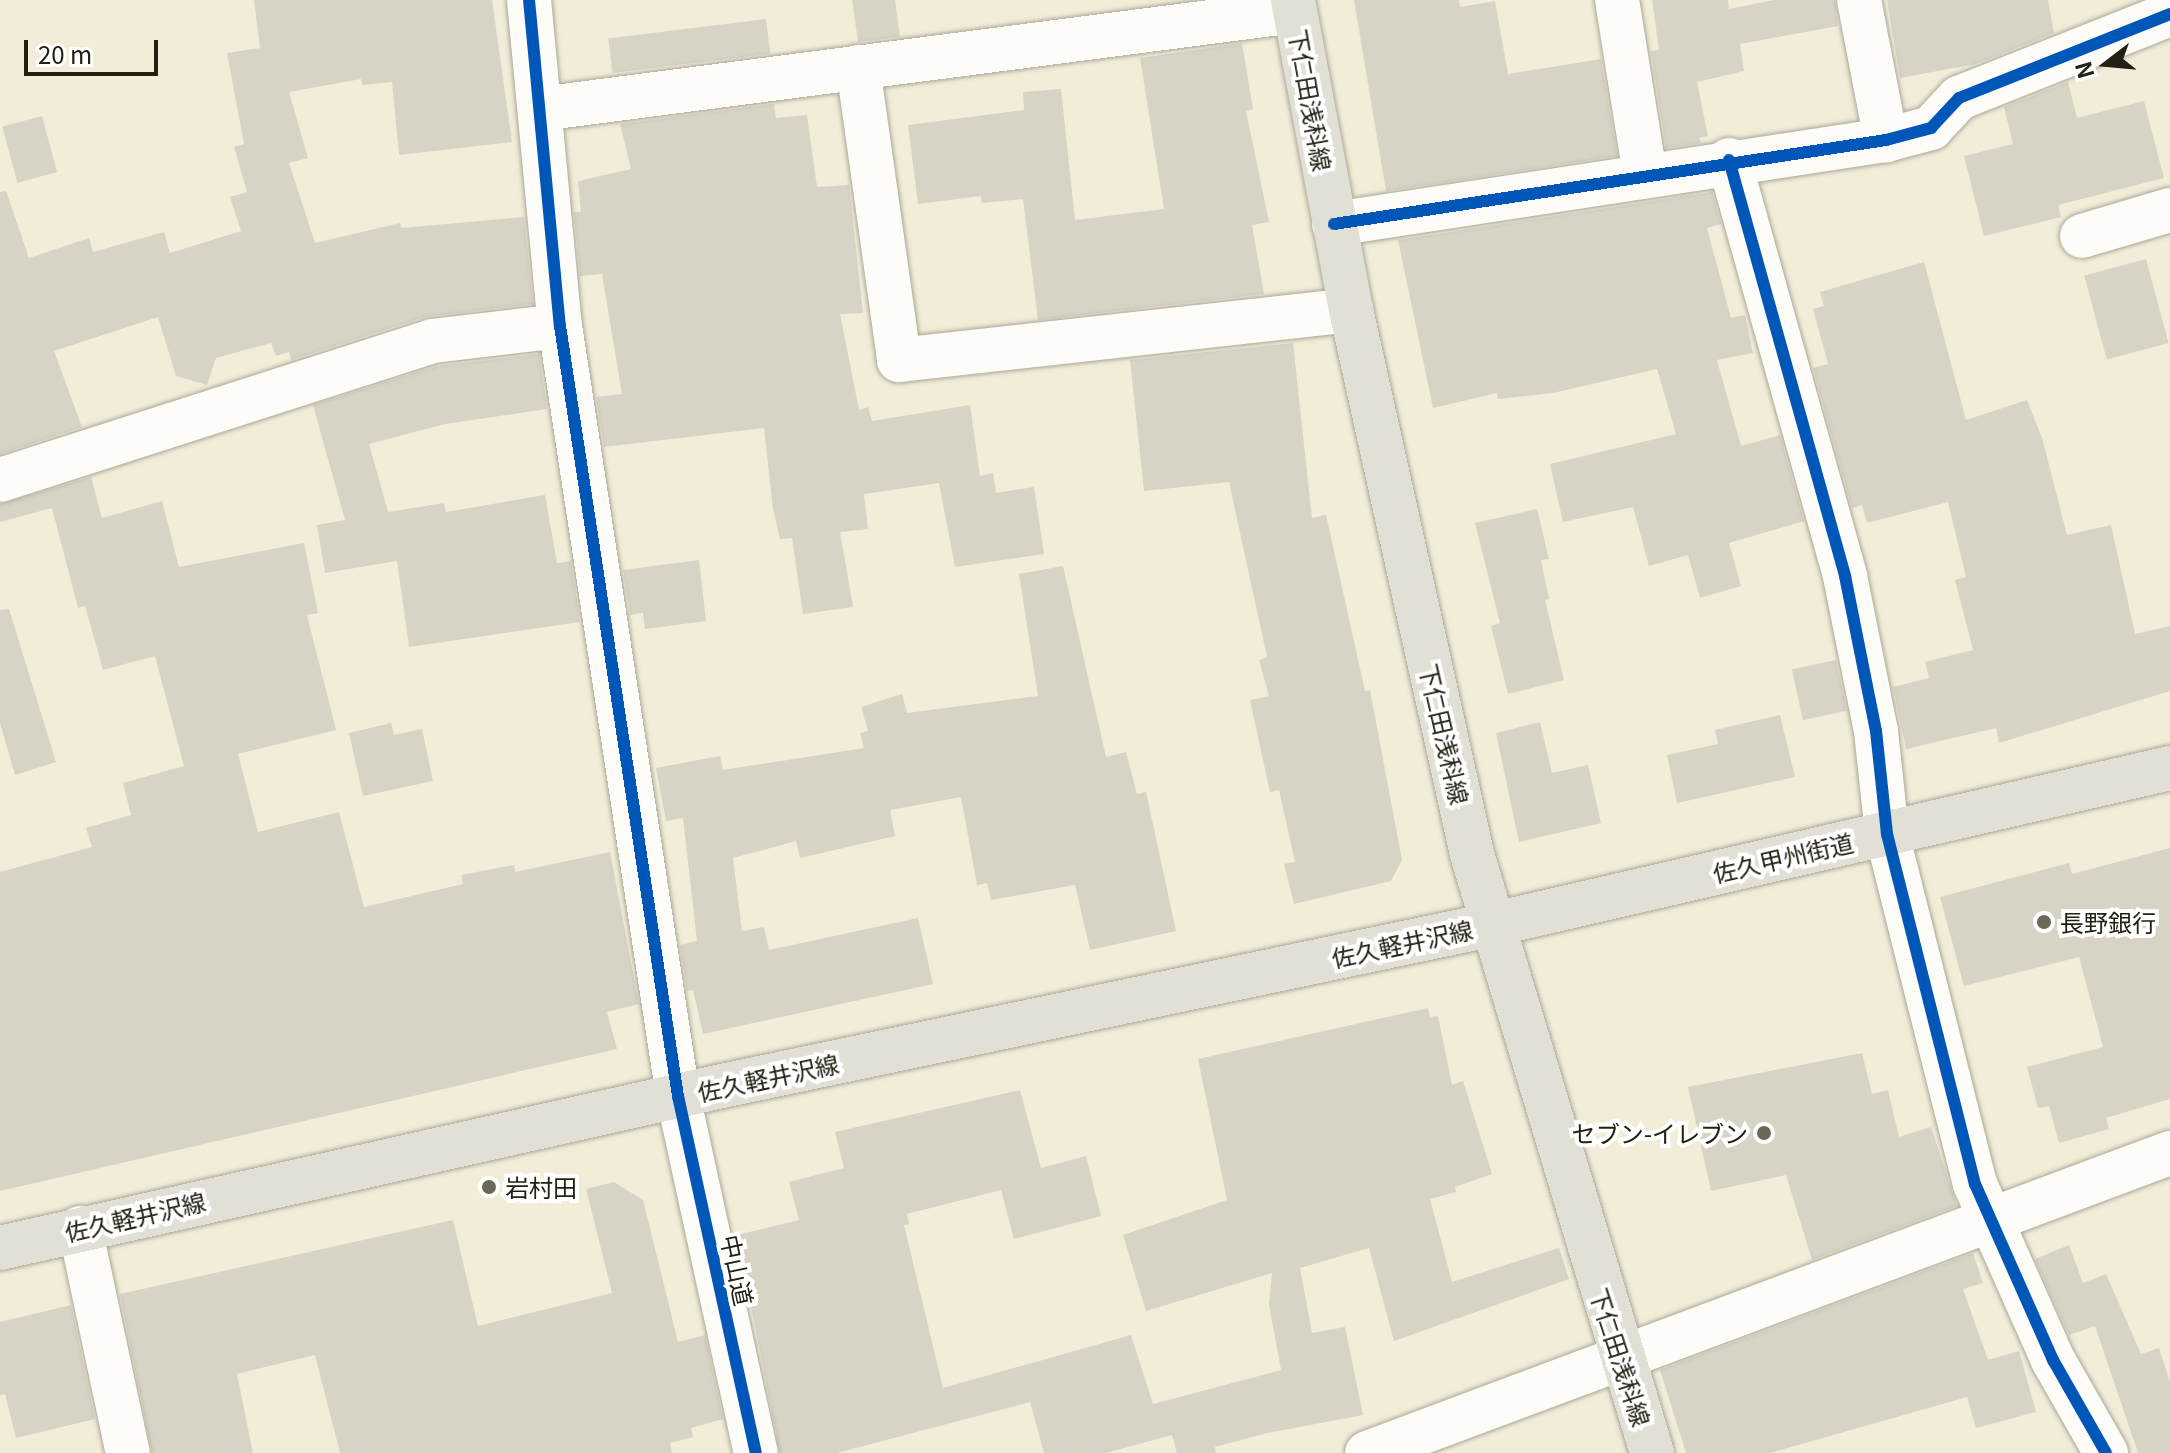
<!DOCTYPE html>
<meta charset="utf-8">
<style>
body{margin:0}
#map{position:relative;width:2170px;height:1453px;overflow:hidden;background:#f1edd9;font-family:Georgia,"Noto Sans JP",serif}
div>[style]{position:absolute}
.building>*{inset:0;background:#d7d4c6;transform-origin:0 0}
.roads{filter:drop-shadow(0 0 2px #aba899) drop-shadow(0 0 2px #aba899)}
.minor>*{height:44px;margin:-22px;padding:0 22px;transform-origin:22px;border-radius:22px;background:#fdfcf9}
.major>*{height:44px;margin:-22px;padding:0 22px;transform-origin:22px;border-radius:22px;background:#e2dfd6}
.cycleway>*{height:12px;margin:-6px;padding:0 6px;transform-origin:6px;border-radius:6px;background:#0057b8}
.dots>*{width:22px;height:22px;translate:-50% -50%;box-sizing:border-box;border:4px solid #fff;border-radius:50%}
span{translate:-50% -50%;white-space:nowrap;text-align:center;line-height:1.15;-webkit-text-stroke:8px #fff;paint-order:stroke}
.street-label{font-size:24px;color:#232013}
.poi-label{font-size:24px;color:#232013}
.left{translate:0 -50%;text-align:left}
.right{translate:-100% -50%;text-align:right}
.north{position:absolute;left:2066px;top:24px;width:80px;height:80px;-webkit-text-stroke:6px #fff;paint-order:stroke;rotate:254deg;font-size:22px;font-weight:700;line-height:32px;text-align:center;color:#232013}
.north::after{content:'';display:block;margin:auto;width:28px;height:36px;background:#232013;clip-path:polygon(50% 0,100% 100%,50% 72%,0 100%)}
.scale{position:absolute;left:24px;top:40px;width:134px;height:36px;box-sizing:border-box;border:4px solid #232013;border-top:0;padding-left:10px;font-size:24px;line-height:28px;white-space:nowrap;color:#232013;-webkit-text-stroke:6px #fff;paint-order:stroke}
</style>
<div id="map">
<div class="building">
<i style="clip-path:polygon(254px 0,492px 0,512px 142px,399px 155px,392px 82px,362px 85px,361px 79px,289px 92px,308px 158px,289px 163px,315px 243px,400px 223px,401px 228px,524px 217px,533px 304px,425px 317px,291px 360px,289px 352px,276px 356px,271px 343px,216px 358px,207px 385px,176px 376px,158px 317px,54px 351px,82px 427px,0 454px,0 192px,6px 191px,29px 258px,89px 238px,93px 252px,164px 232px,170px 253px,241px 231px,230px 197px,247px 192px,234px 147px,244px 144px,227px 53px,260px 48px)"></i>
<i style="clip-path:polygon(852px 0,895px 0,900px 37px,858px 42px)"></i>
<i style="clip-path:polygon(1354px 0,1459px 0,1460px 7px,1495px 1px,1508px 74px,1601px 59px,1617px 156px,1386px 191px)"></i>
<i style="clip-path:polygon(1652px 0,1728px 0,1729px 9px,1774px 0,1835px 0,1838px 26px,1740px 44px,1744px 71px,1697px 82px,1708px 136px,1699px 138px,1701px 143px,1666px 148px,1651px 51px,1659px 50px)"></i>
<i style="clip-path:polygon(1887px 0,2048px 0,2054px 33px,1976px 64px,1900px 78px)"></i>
<i style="left:766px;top:19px;width:35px;height:159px;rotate:83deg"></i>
<i style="clip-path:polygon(1242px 43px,1253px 109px,1246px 111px,1269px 222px,1252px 225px,1264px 294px,1038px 320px,1023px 199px,982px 203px,981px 196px,918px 204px,908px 125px,1024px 110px,1023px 92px,1061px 89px,1075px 220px,1164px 209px,1140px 58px)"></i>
<i style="clip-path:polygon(2068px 82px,2077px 118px,2144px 101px,2164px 178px,2058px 205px,2061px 217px,1984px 236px,1964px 156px,2013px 144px,2004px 107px)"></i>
<i style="clip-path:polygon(774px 104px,776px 118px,807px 115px,817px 187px,849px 185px,863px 313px,840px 314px,859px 410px,868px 407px,872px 421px,970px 405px,980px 476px,993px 473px,996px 493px,1034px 487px,1044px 554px,955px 567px,939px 483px,864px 494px,868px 529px,840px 532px,853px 607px,803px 614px,792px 538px,780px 539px,773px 509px,764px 428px,604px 447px,596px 397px,622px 394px,602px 274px,580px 276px,574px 212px,581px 212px,578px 181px,631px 169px,620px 124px)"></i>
<i style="left:42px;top:116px;width:58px;height:41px;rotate:75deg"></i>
<i style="clip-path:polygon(1712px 192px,1721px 224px,1707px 228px,1731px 318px,1745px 315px,1753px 353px,1717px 360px,1741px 446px,1780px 435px,1804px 521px,1729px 543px,1741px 586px,1700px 598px,1688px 555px,1649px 566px,1633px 507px,1563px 522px,1550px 464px,1676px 434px,1657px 369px,1553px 393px,1498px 399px,1497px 393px,1433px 408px,1398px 240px)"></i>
<i style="left:2146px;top:259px;width:87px;height:64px;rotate:75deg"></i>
<i style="clip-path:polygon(1924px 262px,1966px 420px,2027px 400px,2042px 438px,2067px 535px,2111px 525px,2135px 634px,2170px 626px,2170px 691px,1999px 743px,1996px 728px,1906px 749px,1893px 687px,1929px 678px,1925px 662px,1973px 650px,1955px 580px,1966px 577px,1948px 502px,1867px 523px,1862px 505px,1852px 508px,1813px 368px,1828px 364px,1813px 309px,1824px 306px,1820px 292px)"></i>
<i style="clip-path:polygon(1293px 343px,1312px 518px,1326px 515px,1365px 691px,1370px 690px,1402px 860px,1391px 881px,1294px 904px,1284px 864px,1295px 862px,1279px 790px,1270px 792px,1250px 700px,1269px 696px,1259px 660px,1267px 657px,1229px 482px,1144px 491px,1130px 360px)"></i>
<i style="clip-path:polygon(539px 354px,547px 409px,445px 424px,369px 444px,388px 512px,444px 503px,446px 512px,545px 495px,557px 563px,571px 561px,580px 622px,409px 647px,397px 561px,325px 573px,317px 525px,345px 520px,313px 405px,437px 366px)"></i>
<i style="clip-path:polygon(91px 477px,102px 518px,162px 501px,179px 567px,304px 543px,318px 613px,307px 615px,336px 730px,238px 754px,258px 832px,339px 812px,364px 907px,463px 884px,461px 875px,514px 865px,515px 872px,610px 852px,639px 1004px,607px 1012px,617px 1049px,0 1191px,0 872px,92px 847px,86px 828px,131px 815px,123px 783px,184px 766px,155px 656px,103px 670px,85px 606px,78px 608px,52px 508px,0 522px,0 504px)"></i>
<i style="clip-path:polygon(1537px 509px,1549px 559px,1541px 560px,1549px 599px,1545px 600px,1564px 680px,1508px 694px,1491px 626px,1500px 623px,1475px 523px)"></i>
<i style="clip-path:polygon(699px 560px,706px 621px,645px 629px,643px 613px,630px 615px,623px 570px)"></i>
<i style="clip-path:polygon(1063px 566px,1106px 757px,1126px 752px,1137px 794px,1146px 792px,1176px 931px,1090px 950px,1075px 885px,991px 900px,987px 883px,977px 885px,961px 797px,890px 810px,895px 836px,800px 858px,796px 841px,733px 858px,742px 931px,764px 927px,769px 950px,918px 918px,933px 984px,703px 1034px,693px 990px,687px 991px,680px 945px,697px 941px,683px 818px,666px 821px,656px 768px,720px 756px,723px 770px,864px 748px,860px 733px,868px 731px,861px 707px,902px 694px,907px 713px,1038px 696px,1019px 574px)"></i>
<i style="clip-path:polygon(9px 609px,56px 762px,15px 775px,0 723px,0 610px)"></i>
<i style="left:1836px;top:660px;width:52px;height:45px;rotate:78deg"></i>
<i style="clip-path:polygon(1780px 715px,1795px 777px,1677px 803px,1667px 755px,1718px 744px,1715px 730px)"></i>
<i style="clip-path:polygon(1540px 722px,1552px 773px,1588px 765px,1601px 823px,1519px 842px,1496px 733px)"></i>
<i style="clip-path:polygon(391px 723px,394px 735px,422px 729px,433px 781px,363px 796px,349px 733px)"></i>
<i style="clip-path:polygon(2170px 848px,2170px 1099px,2106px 1118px,2109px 1129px,2059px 1143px,2049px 1106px,2038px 1108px,2027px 1067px,2103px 1047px,2079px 957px,1964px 986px,1940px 897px,2069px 863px,2072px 874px)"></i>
<i style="clip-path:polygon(1428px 1008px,1430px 1017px,1438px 1016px,1452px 1085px,1463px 1081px,1492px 1174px,1455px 1187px,1456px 1192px,1430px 1199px,1452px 1282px,1559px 1248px,1569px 1279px,1394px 1341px,1369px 1248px,1300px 1268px,1312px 1333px,1345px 1327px,1363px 1415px,1267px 1433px,1215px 1447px,1216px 1453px,1177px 1453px,1172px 1435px,1106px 1453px,1044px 1453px,1030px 1402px,837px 1453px,780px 1453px,737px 1235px,799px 1220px,789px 1182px,844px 1168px,835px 1132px,1020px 1090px,1041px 1168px,1086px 1156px,1101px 1216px,1014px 1239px,1001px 1190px,907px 1214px,909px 1224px,904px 1225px,943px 1388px,1131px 1335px,1153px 1404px,1281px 1370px,1269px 1305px,1272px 1273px,1146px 1311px,1123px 1235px,1227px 1200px,1198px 1059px)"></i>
<i style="clip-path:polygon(1862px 1053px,1872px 1094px,1888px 1090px,1899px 1137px,1931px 1127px,1957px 1206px,1812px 1260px,1786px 1175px,1711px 1191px,1688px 1087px)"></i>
<i style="clip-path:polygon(614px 1182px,643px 1200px,678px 1342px,705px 1335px,723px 1419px,691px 1428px,693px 1437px,670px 1443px,672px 1453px,340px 1453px,315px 1355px,237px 1374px,253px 1453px,152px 1453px,120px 1294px,453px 1220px,478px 1326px,612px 1293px,586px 1189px)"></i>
<i style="clip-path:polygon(2069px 1245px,2083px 1283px,2106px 1274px,2141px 1354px,2159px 1348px,2170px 1382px,2170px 1453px,2138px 1453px,2095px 1326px,2069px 1335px,2035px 1259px)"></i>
<i style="clip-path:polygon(1973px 1253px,1983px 1283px,1963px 1289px,1988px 1360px,2019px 1351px,2036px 1412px,1976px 1428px,1967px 1397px,1770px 1453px,1686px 1453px,1660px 1370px)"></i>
<i style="clip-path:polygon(71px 1305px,95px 1419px,16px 1438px,5px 1394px,0 1395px,0 1322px)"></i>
</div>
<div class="roads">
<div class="minor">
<i style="left:529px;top:0;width:327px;rotate:84.6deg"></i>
<i style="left:560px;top:326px;width:779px;rotate:81.29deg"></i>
<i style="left:678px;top:1096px;width:365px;rotate:77.7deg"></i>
<i style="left:1617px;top:0;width:176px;rotate:80.9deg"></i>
<i style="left:1859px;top:0;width:143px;rotate:79.1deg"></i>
<i style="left:858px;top:67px;width:296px;rotate:82deg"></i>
<i style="left:899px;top:360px;width:455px;rotate:-6.3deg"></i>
<i style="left:540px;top:109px;width:761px;rotate:-7.4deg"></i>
<i style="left:1729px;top:160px;width:432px;rotate:74.4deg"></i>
<i style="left:1845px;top:576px;width:158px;rotate:78.7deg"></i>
<i style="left:1876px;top:731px;width:104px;rotate:83.9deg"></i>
<i style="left:1887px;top:834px;width:361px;rotate:75.9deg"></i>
<i style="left:1975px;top:1184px;width:193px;rotate:66.1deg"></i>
<i style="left:2053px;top:1360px;width:107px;rotate:60.3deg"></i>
<i style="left:1334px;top:224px;width:558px;rotate:-8.65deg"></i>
<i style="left:1886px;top:140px;width:47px;rotate:-14.9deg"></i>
<i style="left:1931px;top:128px;width:41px;rotate:-47deg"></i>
<i style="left:1959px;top:98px;width:227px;rotate:-21.7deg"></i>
<i style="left:2082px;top:236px;width:92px;rotate:-16.5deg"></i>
<i style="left:0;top:480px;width:454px;rotate:-17.8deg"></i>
<i style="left:432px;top:341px;width:129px;rotate:-6.7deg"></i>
<i style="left:80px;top:1228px;width:230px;rotate:78deg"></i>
<i style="left:1367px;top:1453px;width:857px;rotate:-20.49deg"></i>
</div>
<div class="major">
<i style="left:1293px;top:0;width:315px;rotate:79.4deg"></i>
<i style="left:1351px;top:310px;width:557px;rotate:77.46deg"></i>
<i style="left:1472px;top:854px;width:625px;rotate:73.27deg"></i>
<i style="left:0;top:1248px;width:740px;rotate:-12.65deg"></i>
<i style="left:722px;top:1086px;width:785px;rotate:-11.84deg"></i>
<i style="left:1490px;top:925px;width:698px;rotate:-13deg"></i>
</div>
</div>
<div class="cycleway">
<i style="left:529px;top:0;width:327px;rotate:84.6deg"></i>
<i style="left:560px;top:326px;width:779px;rotate:81.29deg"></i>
<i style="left:678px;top:1096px;width:365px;rotate:77.7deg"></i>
<i style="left:1729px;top:160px;width:432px;rotate:74.4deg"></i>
<i style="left:1845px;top:576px;width:158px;rotate:78.7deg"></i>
<i style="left:1876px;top:731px;width:104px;rotate:83.9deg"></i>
<i style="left:1887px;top:834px;width:361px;rotate:75.9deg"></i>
<i style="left:1975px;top:1184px;width:193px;rotate:66.1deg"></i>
<i style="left:2053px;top:1360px;width:107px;rotate:60.3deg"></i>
<i style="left:1334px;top:224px;width:558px;rotate:-8.65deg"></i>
<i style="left:1886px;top:140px;width:47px;rotate:-14.9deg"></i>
<i style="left:1931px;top:128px;width:41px;rotate:-47deg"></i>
<i style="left:1959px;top:98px;width:227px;rotate:-21.7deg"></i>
</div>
<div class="dots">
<i style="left:2044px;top:922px;background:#6b6858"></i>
<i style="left:1764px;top:1133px;background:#6b6858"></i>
<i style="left:489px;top:1187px;background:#6b6858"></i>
</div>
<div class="street-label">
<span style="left:1311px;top:100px;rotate:80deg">下仁田浅科線</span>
<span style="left:1445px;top:734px;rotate:77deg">下仁田浅科線</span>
<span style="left:1783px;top:857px;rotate:-13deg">佐久甲州街道</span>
<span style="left:1402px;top:943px;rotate:-12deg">佐久軽井沢線</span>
<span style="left:768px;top:1077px;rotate:-12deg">佐久軽井沢線</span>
<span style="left:135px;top:1216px;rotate:-13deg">佐久軽井沢線</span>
<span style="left:738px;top:1270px;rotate:78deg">中山道</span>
<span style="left:1621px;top:1357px;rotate:72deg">下仁田浅科線</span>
</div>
<div class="poi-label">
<span class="left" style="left:2060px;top:922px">長野銀行</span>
<span class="right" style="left:1748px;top:1133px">セブン-イレブン</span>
<span class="left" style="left:505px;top:1187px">岩村田</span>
</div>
<div class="north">N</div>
<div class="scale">20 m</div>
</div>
